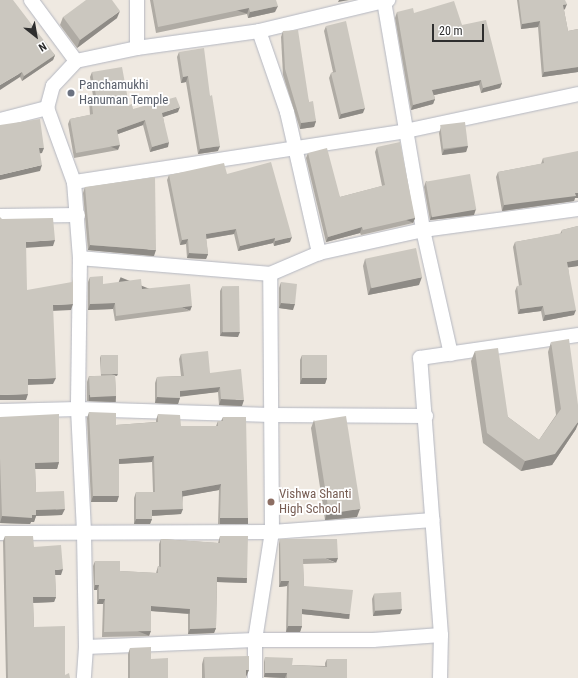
<!DOCTYPE html>
<style>
body{margin:0}
#map{position:relative;width:578px;height:678px;overflow:hidden;background:#efe9e1;font-family:"Roboto Condensed",sans-serif}
div>[style]{position:absolute}
.roads{filter:drop-shadow(0 0 1px #b4b7c1) drop-shadow(0 0 1px #b4b7c1)}
.street>*{height:14px;margin:-7px;padding:0 7px;transform-origin:7px;border-radius:7px;background:#fff}
.wall>*{inset:0;background:#afaba4}
.shaded-wall>*{inset:0;background:#8e8b86;transform-origin:0 0}
.building>*{inset:0;background:#cbc7bf;transform-origin:0 0}
.dots>*{width:11px;height:11px;translate:-50% -50%;box-sizing:border-box;border:2px solid #fff;border-radius:50%}
span{translate:-50% -50%;white-space:nowrap;text-align:center;line-height:1.15;-webkit-text-stroke:3.5px #fff;paint-order:stroke}
.worship-label{font-size:13px;color:#5b616d}
.left{translate:0 -50%;text-align:left}
.education-label{font-size:13px;color:#785e54}
.north{position:absolute;left:16px;top:16px;width:40px;height:40px;-webkit-text-stroke:3px #fff;paint-order:stroke;rotate:149deg;font-size:11px;font-weight:700;line-height:16px;text-align:center;color:#2e2e2e}
.north::after{content:'';display:block;margin:auto;width:14px;height:18px;background:#2e2e2e;clip-path:polygon(50% 0,100% 100%,50% 72%,0 100%)}
.scale{position:absolute;left:432px;top:24px;width:52px;height:18px;box-sizing:border-box;border:2px solid #2e2e2e;border-top:0;padding-left:5px;font-size:12px;line-height:14px;white-space:nowrap;color:#2e2e2e;-webkit-text-stroke:3px #fff;paint-order:stroke}
</style>
<div id="map">
<div class="roads">
<div class="street">
<i style="left:31px;top:0;width:76px;rotate:53.6deg"></i>
<i style="left:76px;top:61px;width:62px;rotate:-12deg"></i>
<i style="left:137px;top:48px;width:123px;rotate:-7.9deg"></i>
<i style="left:259px;top:31px;width:133px;rotate:-13.5deg"></i>
<i style="left:384px;top:1px;width:232px;rotate:80.3deg"></i>
<i style="left:423px;top:230px;width:127px;rotate:77.3deg"></i>
<i style="left:259px;top:31px;width:86px;rotate:70.9deg"></i>
<i style="left:287px;top:112px;width:145px;rotate:77.2deg"></i>
<i style="left:137px;top:48px;width:48px;rotate:-90deg"></i>
<i style="left:47px;top:108px;width:23px;rotate:-75deg"></i>
<i style="left:53px;top:86px;width:34px;rotate:-47deg"></i>
<i style="left:0;top:120px;width:49px;rotate:-14.3deg"></i>
<i style="left:47px;top:108px;width:79px;rotate:70deg"></i>
<i style="left:74px;top:182px;width:76px;rotate:85.5deg"></i>
<i style="left:80px;top:258px;width:151px;rotate:90.8deg"></i>
<i style="left:78px;top:409px;width:124px;rotate:87.2deg"></i>
<i style="left:84px;top:533px;width:114px;rotate:89deg"></i>
<i style="left:86px;top:647px;width:31px;rotate:94deg"></i>
<i style="left:74px;top:182px;width:336px;rotate:-8.7deg"></i>
<i style="left:406px;top:131px;width:176px;rotate:-12.1deg"></i>
<i style="left:0;top:216px;width:78px;rotate:-0.7deg"></i>
<i style="left:80px;top:258px;width:191px;rotate:4.8deg"></i>
<i style="left:0;top:411px;width:78px;rotate:-1.5deg"></i>
<i style="left:78px;top:409px;width:193px;rotate:1.8deg"></i>
<i style="left:271px;top:415px;width:155px;rotate:0.4deg"></i>
<i style="left:0;top:533px;width:272px;rotate:-0.2deg"></i>
<i style="left:272px;top:532px;width:161px;rotate:-4.3deg"></i>
<i style="left:86px;top:647px;width:169px;rotate:-2.4deg"></i>
<i style="left:255px;top:640px;width:118px"></i>
<i style="left:373px;top:640px;width:68px;rotate:-4.2deg"></i>
<i style="left:255px;top:678px;width:38px;rotate:-90deg"></i>
<i style="left:255px;top:640px;width:109px;rotate:-81.1deg"></i>
<i style="left:272px;top:532px;width:258px;rotate:-90.4deg"></i>
<i style="left:270px;top:274px;width:53px;rotate:-23.2deg"></i>
<i style="left:319px;top:253px;width:107px;rotate:-12.5deg"></i>
<i style="left:423px;top:230px;width:156px;rotate:-7.7deg"></i>
<i style="left:440px;top:678px;width:43px;rotate:-88.7deg"></i>
<i style="left:441px;top:635px;width:278px;rotate:-94.3deg"></i>
<i style="left:420px;top:358px;width:160px;rotate:-8.3deg"></i>
</div>
</div>
<div class="wall">
<i style="clip-path:polygon(0 0,55px 55px,53px 60px,22px 81px,20px 77px)"></i>
<i style="clip-path:polygon(150px 0,276px 0,275px 12px,248px 18px,247px 14px,156px 33px)"></i>
<i style="clip-path:polygon(517px 0,565px 0,565px 9px,564px 10px,568px 31px,578px 29px,578px 72px,542px 77px,538px 27px,521px 29px)"></i>
<i style="clip-path:polygon(397px 12px,414px 13px,462px 25px,502px 83px,500px 88px,481px 93px,479px 85px,434px 95px,435px 99px,433px 104px,411px 110px,395px 18px)"></i>
<i style="clip-path:polygon(63px 17px,117px 18px,77px 48px,60px 25px)"></i>
<i style="clip-path:polygon(326px 26px,363px 113px,339px 119px,329px 78px,331px 73px,333px 72px,324px 31px)"></i>
<i style="clip-path:polygon(283px 31px,316px 121px,314px 127px,300px 129px,283px 75px,281px 37px)"></i>
<i style="clip-path:polygon(179px 52px,210px 96px,218px 151px,198px 154px,186px 82px,181px 83px,177px 57px)"></i>
<i style="clip-path:polygon(92px 72px,133px 109px,178px 112px,163px 117px,168px 147px,150px 152px,143px 125px,118px 134px,118px 150px,74px 158px,68px 124px,70px 119px,90px 115px,89px 101px,91px 96px,93px 96px,90px 77px)"></i>
<i style="clip-path:polygon(441px 127px,468px 146px,466px 152px,442px 155px,439px 133px)"></i>
<i style="clip-path:polygon(377px 147px,415px 218px,413px 223px,361px 235px,360px 233px,326px 242px,306px 158px,308px 153px,340px 197px,382px 186px,375px 152px)"></i>
<i style="clip-path:polygon(543px 158px,575px 198px,574px 201px,502px 211px,496px 177px,498px 172px,541px 164px)"></i>
<i style="clip-path:polygon(227px 174px,290px 242px,274px 246px,273px 243px,238px 251px,234px 234px,206px 239px,208px 254px,206px 259px,187px 258px,186px 244px,180px 245px,167px 180px,169px 175px)"></i>
<i style="clip-path:polygon(426px 181px,474px 215px,430px 220px,424px 187px)"></i>
<i style="clip-path:polygon(85px 187px,154px 256px,88px 250px,83px 193px)"></i>
<i style="clip-path:polygon(578px 226px,578px 266px,568px 267px,574px 315px,543px 321px,541px 311px,518px 314px,515px 291px,517px 286px,519px 286px,513px 247px,515px 242px,560px 234px,562px 230px)"></i>
<i style="clip-path:polygon(365px 259px,419px 285px,368px 295px,363px 266px)"></i>
<i style="clip-path:polygon(90px 277px,103px 284px,142px 289px,190px 311px,115px 321px,113px 309px,88px 310px,88px 282px)"></i>
<i style="clip-path:polygon(281px 282px,293px 310px,279px 308px,279px 288px)"></i>
<i style="clip-path:polygon(222px 287px,238px 337px,220px 336px,220px 291px)"></i>
<i style="clip-path:polygon(551px 342px,576px 429px,552px 465px,521px 471px,483px 443px,471px 361px,475px 351px,508px 417px,539px 440px,556px 415px,548px 352px)"></i>
<i style="clip-path:polygon(181px 354px,210px 373px,242px 406px,219px 405px,218px 392px,180px 396px,178px 404px,155px 403px,155px 383px,157px 377px,181px 376px,179px 359px)"></i>
<i style="clip-path:polygon(101px 355px,118px 373px,117px 376px,115px 376px,116px 396px,114px 402px,87px 401px,87px 382px,89px 376px,101px 376px,100px 358px)"></i>
<i style="clip-path:polygon(302px 355px,327px 378px,325px 384px,300px 384px,300px 360px)"></i>
<i style="clip-path:polygon(89px 412px,116px 425px,156px 422px,156px 420px,158px 414px,181px 426px,216px 426px,218px 421px,221px 421px,223px 417px,246px 524px,218px 524px,219px 490px,183px 496px,181px 514px,152px 516px,152px 519px,150px 524px,134px 524px,134px 498px,136px 492px,153px 492px,152px 462px,119px 464px,117px 502px,91px 502px,87px 418px)"></i>
<i style="clip-path:polygon(0 417px,59px 462px,57px 469px,35px 469px,36px 492px,62px 515px,36px 516px,34px 522px,31px 522px,30px 524px,0 523px)"></i>
<i style="clip-path:polygon(314px 420px,357px 517px,325px 520px,311px 428px)"></i>
<i style="clip-path:polygon(5px 536px,34px 547px,61px 575px,55px 575px,56px 597px,54px 602px,33px 603px,34px 627px,65px 675px,70px 678px,6px 678px,3px 541px)"></i>
<i style="clip-path:polygon(220px 536px,246px 583px,217px 582px,216px 628px,214px 633px,188px 634px,188px 614px,151px 611px,149px 636px,102px 637px,103px 604px,97px 604px,97px 590px,94px 590px,93px 566px,95px 561px,120px 571px,156px 573px,158px 566px,159px 566px,159px 544px,161px 539px,218px 543px)"></i>
<i style="clip-path:polygon(280px 539px,336px 563px,303px 564px,304px 586px,348px 619px,302px 614px,302px 626px,300px 632px,286px 632px,287px 586px,279px 587px,279px 544px)"></i>
<i style="clip-path:polygon(374px 594px,402px 609px,400px 614px,373px 616px,372px 599px)"></i>
<i style="clip-path:polygon(130px 648px,151px 659px,168px 678px,128px 678px,128px 654px)"></i>
<i style="clip-path:polygon(204px 657px,246px 677px,246px 678px,202px 678px,202px 664px)"></i>
<i style="clip-path:polygon(265px 657px,292px 665px,325px 666px,325px 663px,327px 659px,347px 678px,280px 678px,264px 677px,264px 662px)"></i>
</div>
<div class="shaded-wall">
<i style="clip-path:polygon(339px 0,349px 0,338px 2px)"></i>
<i style="clip-path:polygon(567px 4px,565px 9px,561px 10px,563px 5px)"></i>
<i style="clip-path:polygon(278px 6px,275px 12px,248px 18px,250px 12px)"></i>
<i style="left:249px;top:8px;width:6px;height:93px;rotate:108deg"></i>
<i style="clip-path:polygon(120px 11px,117px 18px,77px 48px,80px 40px)"></i>
<i style="clip-path:polygon(540px 21px,538px 27px,521px 29px,522px 24px)"></i>
<i style="clip-path:polygon(55px 55px,53px 60px,22px 81px,24px 76px)"></i>
<i style="clip-path:polygon(578px 67px,578px 72px,542px 77px,544px 72px)"></i>
<i style="clip-path:polygon(22px 72px,20px 77px,0 90px,0 85px)"></i>
<i style="clip-path:polygon(188px 76px,186px 82px,181px 83px,183px 77px)"></i>
<i style="clip-path:polygon(481px 80px,479px 85px,430px 96px,432px 90px)"></i>
<i style="clip-path:polygon(502px 83px,500px 88px,481px 93px,483px 88px)"></i>
<i style="clip-path:polygon(435px 99px,433px 104px,411px 110px,413px 105px)"></i>
<i style="clip-path:polygon(180px 107px,178px 112px,160px 118px,162px 113px)"></i>
<i style="clip-path:polygon(365px 108px,363px 113px,339px 119px,341px 114px)"></i>
<i style="clip-path:polygon(145px 120px,143px 125px,115px 135px,117px 130px)"></i>
<i style="clip-path:polygon(316px 121px,314px 127px,300px 129px,301px 123px)"></i>
<i style="clip-path:polygon(169px 142px,168px 147px,150px 152px,152px 147px)"></i>
<i style="left:120px;top:145px;width:5px;height:45px;rotate:112deg"></i>
<i style="clip-path:polygon(220px 146px,218px 151px,198px 154px,200px 149px)"></i>
<i style="clip-path:polygon(468px 146px,466px 152px,442px 155px,444px 150px)"></i>
<i style="clip-path:polygon(39px 148px,44px 148px,42px 153px,37px 154px)"></i>
<i style="clip-path:polygon(42px 165px,40px 171px,0 180px,0 175px)"></i>
<i style="clip-path:polygon(575px 193px,578px 193px,578px 198px,575px 198px,574px 201px,502px 211px,504px 205px)"></i>
<i style="clip-path:polygon(476px 209px,474px 215px,430px 220px,432px 215px)"></i>
<i style="left:415px;top:218px;width:5px;height:53px;rotate:112deg"></i>
<i style="clip-path:polygon(362px 227px,360px 233px,326px 242px,328px 237px)"></i>
<i style="clip-path:polygon(236px 229px,234px 234px,204px 239px,206px 234px)"></i>
<i style="clip-path:polygon(292px 237px,290px 242px,274px 246px,275px 241px)"></i>
<i style="clip-path:polygon(275px 238px,273px 243px,238px 251px,240px 246px)"></i>
<i style="clip-path:polygon(188px 239px,186px 244px,180px 245px,182px 240px)"></i>
<i style="clip-path:polygon(55px 240px,53px 246px,24px 248px,26px 242px)"></i>
<i style="clip-path:polygon(90px 245px,156px 250px,154px 256px,88px 250px)"></i>
<i style="clip-path:polygon(189px 253px,208px 254px,206px 259px,187px 258px)"></i>
<i style="clip-path:polygon(578px 260px,578px 266px,565px 268px,567px 262px)"></i>
<i style="clip-path:polygon(422px 277px,419px 285px,368px 295px,371px 287px)"></i>
<i style="clip-path:polygon(115px 303px,113px 309px,88px 310px,90px 304px)"></i>
<i style="clip-path:polygon(281px 303px,295px 304px,293px 310px,279px 308px)"></i>
<i style="clip-path:polygon(73px 304px,71px 310px,51px 311px,53px 305px)"></i>
<i style="left:192px;top:306px;width:5px;height:77px;rotate:112deg"></i>
<i style="clip-path:polygon(543px 306px,541px 311px,518px 314px,520px 309px)"></i>
<i style="clip-path:polygon(576px 310px,574px 315px,543px 321px,545px 315px)"></i>
<i style="clip-path:polygon(222px 332px,240px 332px,238px 337px,220px 336px)"></i>
<i style="left:118px;top:373px;width:3px;height:16px;rotate:108deg"></i>
<i style="clip-path:polygon(56px 378px,53px 384px,26px 385px,28px 379px)"></i>
<i style="clip-path:polygon(302px 378px,327px 378px,325px 384px,300px 384px)"></i>
<i style="clip-path:polygon(220px 387px,218px 392px,178px 397px,180px 391px)"></i>
<i style="clip-path:polygon(28px 394px,26px 400px,0 400px,0 395px)"></i>
<i style="left:89px;top:395px;width:27px;height:6px;rotate:2deg"></i>
<i style="clip-path:polygon(157px 397px,180px 398px,178px 404px,155px 403px)"></i>
<i style="clip-path:polygon(221px 399px,244px 400px,242px 406px,219px 405px)"></i>
<i style="clip-path:polygon(578px 422px,578px 424px,576px 429px,552px 465px,521px 471px,525px 461px)"></i>
<i style="clip-path:polygon(154px 456px,152px 462px,117px 464px,119px 459px)"></i>
<i style="clip-path:polygon(59px 462px,57px 469px,32px 469px,35px 463px)"></i>
<i style="clip-path:polygon(221px 484px,219px 490px,180px 497px,182px 491px)"></i>
<i style="clip-path:polygon(93px 496px,119px 496px,117px 502px,91px 502px)"></i>
<i style="clip-path:polygon(65px 509px,62px 515px,36px 516px,34px 522px,31px 522px,30px 524px,0 523px,2px 516px,32px 515px,36px 510px)"></i>
<i style="clip-path:polygon(183px 509px,181px 514px,150px 516px,152px 510px)"></i>
<i style="clip-path:polygon(360px 509px,357px 517px,325px 520px,327px 512px)"></i>
<i style="left:220px;top:518px;width:28px;height:6px"></i>
<i style="clip-path:polygon(136px 519px,152px 519px,150px 524px,134px 524px)"></i>
<i style="left:338px;top:558px;width:5px;height:35px;rotate:112deg"></i>
<i style="clip-path:polygon(63px 569px,61px 575px,53px 575px,55px 570px)"></i>
<i style="left:217px;top:577px;width:30px;height:5px;rotate:2deg"></i>
<i style="clip-path:polygon(281px 581px,289px 581px,287px 586px,279px 587px)"></i>
<i style="clip-path:polygon(95px 585px,99px 585px,97px 590px,94px 590px)"></i>
<i style="clip-path:polygon(33px 597px,56px 597px,54px 602px,31px 603px)"></i>
<i style="clip-path:polygon(99px 599px,105px 599px,103px 604px,97px 604px)"></i>
<i style="left:151px;top:606px;width:39px;height:5px;rotate:4deg"></i>
<i style="left:302px;top:609px;width:48px;height:5px;rotate:6deg"></i>
<i style="clip-path:polygon(402px 609px,400px 614px,373px 616px,375px 611px)"></i>
<i style="clip-path:polygon(288px 626px,302px 626px,300px 632px,286px 632px)"></i>
<i style="clip-path:polygon(216px 628px,214px 633px,188px 634px,190px 629px)"></i>
<i style="left:151px;top:631px;width:5px;height:47px;rotate:112deg"></i>
<i style="clip-path:polygon(246px 670px,249px 670px,246px 677px)"></i>
<i style="clip-path:polygon(265px 673px,287px 673px,285px 678px,264px 677px)"></i>
</div>
<div class="building">
<i style="clip-path:polygon(0 0,13px 0,55px 55px,24px 76px,22px 72px,0 85px)"></i>
<i style="clip-path:polygon(86px 0,112px 0,120px 11px,80px 40px,63px 17px)"></i>
<i style="clip-path:polygon(153px 0,276px 0,278px 6px,250px 12px,249px 8px,158px 27px)"></i>
<i style="clip-path:polygon(519px 0,565px 0,567px 4px,563px 5px,568px 31px,578px 29px,578px 67px,544px 72px,540px 21px,522px 24px)"></i>
<i style="clip-path:polygon(454px 1px,462px 25px,486px 20px,502px 83px,483px 88px,481px 80px,432px 90px,435px 99px,413px 105px,397px 12px,413px 8px,414px 13px)"></i>
<i style="clip-path:polygon(346px 21px,365px 108px,341px 114px,331px 73px,336px 72px,326px 26px)"></i>
<i style="clip-path:polygon(298px 30px,309px 102px,313px 101px,316px 121px,301px 123px,285px 69px,283px 31px)"></i>
<i style="clip-path:polygon(204px 48px,210px 96px,212px 95px,220px 146px,200px 149px,188px 76px,183px 77px,179px 52px)"></i>
<i style="clip-path:polygon(122px 67px,129px 105px,132px 104px,133px 109px,176px 97px,180px 107px,162px 113px,169px 142px,152px 147px,145px 120px,117px 130px,120px 145px,76px 153px,70px 119px,93px 114px,91px 96px,96px 96px,92px 72px)"></i>
<i style="clip-path:polygon(40px 119px,44px 148px,39px 148px,42px 165px,0 175px,0 125px)"></i>
<i style="left:465px;top:122px;width:24px;height:25px;rotate:83deg"></i>
<i style="clip-path:polygon(400px 142px,415px 218px,363px 230px,362px 227px,328px 237px,308px 153px,327px 148px,340px 197px,385px 185px,377px 147px)"></i>
<i style="clip-path:polygon(578px 151px,578px 193px,575px 193px,576px 196px,504px 205px,498px 172px,544px 163px,543px 158px)"></i>
<i style="clip-path:polygon(271px 162px,292px 237px,275px 241px,275px 238px,240px 246px,236px 229px,206px 234px,208px 254px,189px 253px,188px 239px,182px 240px,169px 175px,224px 163px,227px 174px)"></i>
<i style="left:470px;top:174px;width:36px;height:45px;rotate:80deg"></i>
<i style="clip-path:polygon(155px 177px,156px 250px,90px 245px,85px 187px)"></i>
<i style="clip-path:polygon(0 217px,2px 219px,53px 218px,55px 240px,26px 242px,27px 290px,72px 282px,73px 277px,73px 304px,53px 305px,56px 378px,28px 379px,28px 394px,0 395px)"></i>
<i style="clip-path:polygon(578px 226px,578px 260px,567px 262px,576px 310px,545px 315px,543px 306px,520px 309px,517px 286px,522px 285px,515px 242px,562px 233px,562px 230px)"></i>
<i style="left:416px;top:248px;width:30px;height:52px;rotate:78deg"></i>
<i style="clip-path:polygon(103px 276px,103px 284px,141px 279px,142px 289px,190px 284px,192px 306px,116px 316px,115px 303px,90px 304px,90px 277px)"></i>
<i style="clip-path:polygon(281px 282px,297px 284px,295px 304px,281px 303px)"></i>
<i style="left:239px;top:286px;width:46px;height:17px;rotate:89deg"></i>
<i style="clip-path:polygon(569px 339px,578px 405px,578px 422px,555px 454px,525px 461px,487px 433px,475px 351px,498px 348px,508px 417px,539px 440px,561px 409px,551px 342px)"></i>
<i style="clip-path:polygon(208px 351px,210px 373px,241px 369px,244px 400px,221px 399px,220px 387px,180px 391px,180px 398px,157px 397px,157px 377px,184px 376px,181px 354px)"></i>
<i style="left:101px;top:355px;width:17px;height:19px"></i>
<i style="left:302px;top:355px;width:25px;height:23px"></i>
<i style="left:115px;top:375px;width:21px;height:26px;rotate:87deg"></i>
<i style="clip-path:polygon(89px 412px,116px 413px,116px 425px,158px 422px,158px 414px,180px 415px,181px 426px,218px 426px,218px 421px,223px 421px,223px 417px,246px 417px,248px 518px,220px 518px,221px 484px,182px 491px,183px 509px,152px 510px,152px 519px,136px 519px,136px 492px,155px 492px,154px 456px,119px 459px,119px 496px,93px 496px)"></i>
<i style="clip-path:polygon(59px 414px,59px 462px,35px 463px,36px 492px,64px 491px,65px 509px,36px 510px,36px 515px,32px 515px,32px 518px,2px 516px,0 458px,0 417px)"></i>
<i style="left:346px;top:416px;width:94px;height:32px;rotate:81deg"></i>
<i style="clip-path:polygon(5px 536px,33px 536px,34px 547px,61px 545px,63px 569px,55px 570px,56px 597px,33px 597px,34px 627px,65px 626px,65px 675px,69px 673px,70px 678px,8px 678px)"></i>
<i style="clip-path:polygon(220px 536px,248px 536px,247px 578px,217px 577px,216px 628px,190px 629px,190px 609px,151px 606px,151px 631px,104px 632px,105px 599px,99px 599px,99px 585px,95px 585px,95px 561px,120px 561px,120px 571px,158px 573px,158px 566px,161px 567px,161px 539px,220px 543px)"></i>
<i style="clip-path:polygon(280px 539px,337px 539px,338px 558px,303px 559px,304px 586px,353px 590px,350px 614px,302px 609px,302px 626px,288px 626px,289px 581px,281px 581px)"></i>
<i style="left:401px;top:592px;width:17px;height:27px;rotate:87deg"></i>
<i style="clip-path:polygon(151px 647px,151px 659px,168px 658px,168px 678px,130px 678px,130px 648px)"></i>
<i style="clip-path:polygon(249px 656px,249px 670px,246px 670px,246px 678px,205px 678px,204px 657px)"></i>
<i style="clip-path:polygon(265px 657px,293px 658px,292px 665px,327px 667px,327px 659px,347px 659px,347px 678px,287px 678px,287px 673px,265px 673px)"></i>
</div>
<div class="dots">
<i style="left:71px;top:93px;background:#6b7280"></i>
<i style="left:271px;top:502px;background:#8d6e63"></i>
</div>
<div class="worship-label">
<span class="left" style="left:79px;top:93px">Panchamukhi<br>Hanuman Temple</span>
</div>
<div class="education-label">
<span class="left" style="left:279px;top:502px">Vishwa Shanti<br>High School</span>
</div>
<div class="north">N</div>
<div class="scale">20 m</div>
</div>
